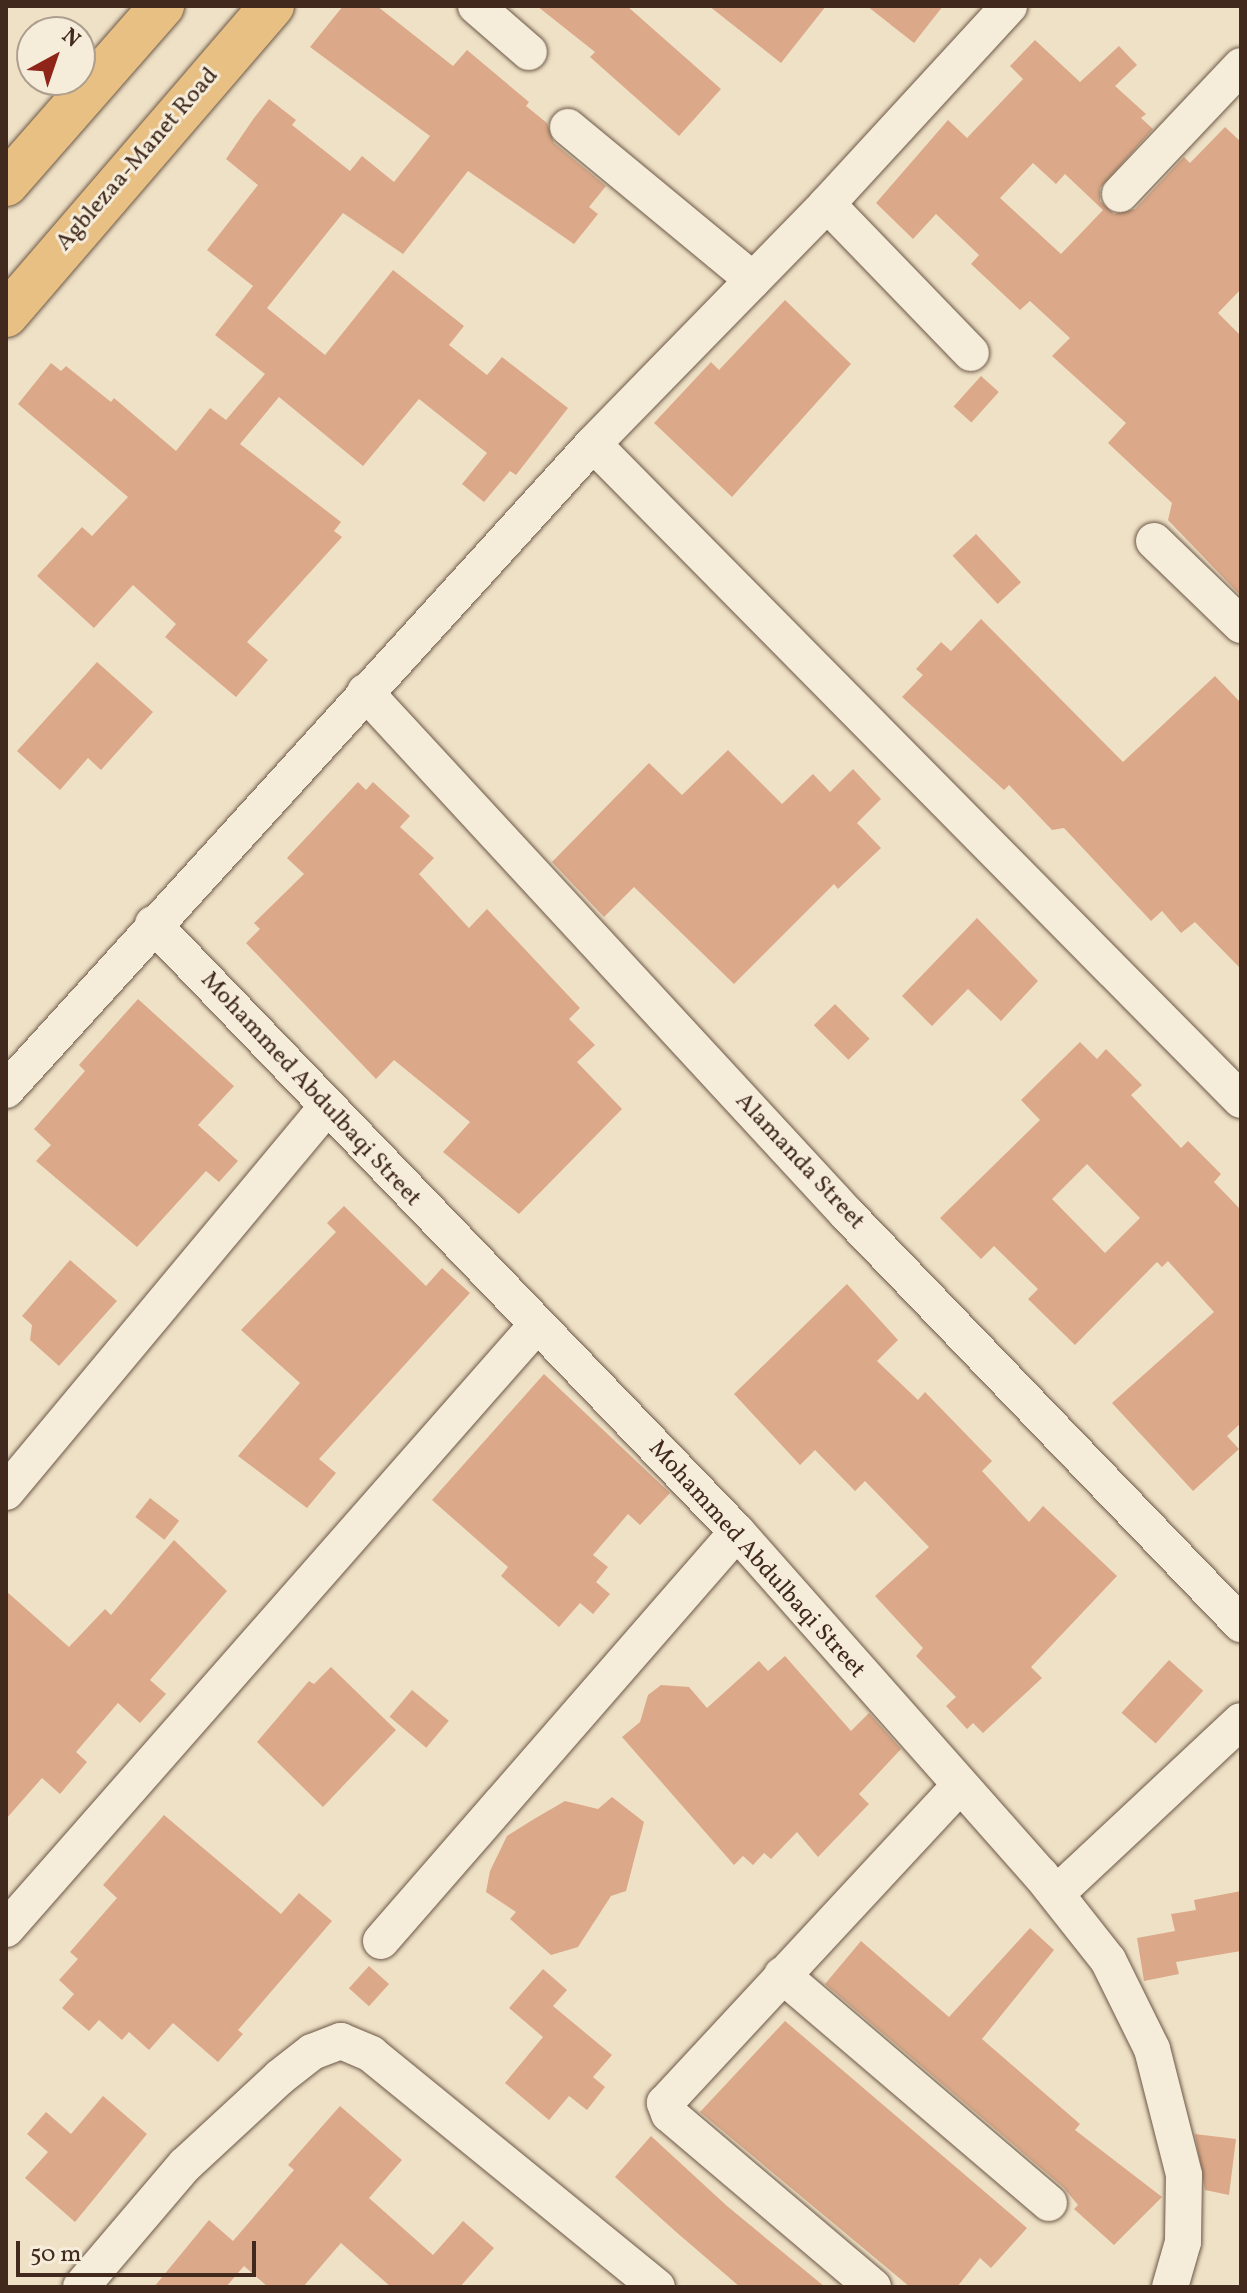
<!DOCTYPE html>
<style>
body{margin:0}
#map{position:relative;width:1247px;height:2293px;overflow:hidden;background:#efe1c6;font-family:Vollkorn,serif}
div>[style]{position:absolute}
.building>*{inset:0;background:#dba989;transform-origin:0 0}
.roads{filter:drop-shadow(0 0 2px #6c5847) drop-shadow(0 0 2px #6c5847)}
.minor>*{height:36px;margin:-18px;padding:0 18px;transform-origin:18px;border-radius:18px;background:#f5ecda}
.major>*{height:44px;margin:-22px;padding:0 22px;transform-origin:22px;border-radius:22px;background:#e8c083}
span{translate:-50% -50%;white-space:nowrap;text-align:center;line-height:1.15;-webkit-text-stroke:6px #f5ecda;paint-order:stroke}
.street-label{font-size:24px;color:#412a1d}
.frame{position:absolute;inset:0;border:8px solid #412a1d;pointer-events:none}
.north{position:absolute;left:16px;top:16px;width:80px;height:80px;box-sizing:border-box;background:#f5ecda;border:2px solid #ad9e8e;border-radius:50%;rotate:40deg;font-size:22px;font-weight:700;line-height:32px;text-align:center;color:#412a1d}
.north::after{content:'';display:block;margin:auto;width:28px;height:36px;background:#8f2418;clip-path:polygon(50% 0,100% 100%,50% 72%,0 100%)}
.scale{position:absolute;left:16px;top:2241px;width:240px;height:36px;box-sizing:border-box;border:4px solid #412a1d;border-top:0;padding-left:10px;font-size:24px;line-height:28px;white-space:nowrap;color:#412a1d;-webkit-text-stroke:6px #f5ecda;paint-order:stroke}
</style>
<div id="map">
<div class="building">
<i style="clip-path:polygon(343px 6px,377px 6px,453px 66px,467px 50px,529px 102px,526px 106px,547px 123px,554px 143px,606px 186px,589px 207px,598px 214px,574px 244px,468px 171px,403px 254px,343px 213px,267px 308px,325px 355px,393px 270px,464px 326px,449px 345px,487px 375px,502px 357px,568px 408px,516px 475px,510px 471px,484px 502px,462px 484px,487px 453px,419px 399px,363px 466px,279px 397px,240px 444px,341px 522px,334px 531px,342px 537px,247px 642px,268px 660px,236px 697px,165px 637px,176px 624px,133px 585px,94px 628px,37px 576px,82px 527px,92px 536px,128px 497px,18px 404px,51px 363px,61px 371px,66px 366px,111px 402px,114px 398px,176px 451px,210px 408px,226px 420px,265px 374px,215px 335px,253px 286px,207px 250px,258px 185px,226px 159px,254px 118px,269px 99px,296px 120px,292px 125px,350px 171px,362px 156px,394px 182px,430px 136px,310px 47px)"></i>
<i style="clip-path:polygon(537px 6px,627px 6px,721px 89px,679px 136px,590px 57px,595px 52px)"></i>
<i style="clip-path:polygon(709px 6px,826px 6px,781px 63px)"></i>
<i style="clip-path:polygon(867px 6px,943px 6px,914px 43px)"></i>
<i style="clip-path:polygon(evenodd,1035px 40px,1080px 82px,1119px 46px,1137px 65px,1115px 86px,1146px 114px,1141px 118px,1153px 129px,1100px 188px,1100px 201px,1114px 214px,1135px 209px,1184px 157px,1190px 163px,1225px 127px,1241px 142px,1241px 289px,1218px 313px,1241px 336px,1241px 596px,1168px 520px,1172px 503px,1108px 443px,1126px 423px,1052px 356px,1070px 338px,1030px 301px,1020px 310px,971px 264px,979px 255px,936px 214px,913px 239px,876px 203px,948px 120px,967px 138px,1023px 79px,1010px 66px,1035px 40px,1033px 163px,1056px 184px,1065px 174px,1103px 210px,1061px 254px,1000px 198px,1033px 163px)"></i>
<i style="clip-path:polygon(785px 300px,851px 364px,732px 497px,654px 423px,711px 362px,719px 370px)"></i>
<i style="left:981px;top:376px;width:24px;height:41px;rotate:42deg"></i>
<i style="left:976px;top:534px;width:66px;height:32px;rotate:47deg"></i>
<i style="clip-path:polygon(981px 619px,1123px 762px,1215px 676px,1241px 703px,1241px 969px,1195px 922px,1181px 933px,1162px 911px,1151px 921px,1064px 828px,1052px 830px,1009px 785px,1004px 790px,902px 697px,923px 675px,916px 669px,941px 642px,951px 651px)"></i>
<i style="clip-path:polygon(97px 662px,153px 712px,101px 770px,88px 758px,60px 790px,17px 751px)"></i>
<i style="clip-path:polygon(728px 750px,782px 804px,813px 774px,830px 792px,853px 769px,881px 799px,857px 823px,881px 848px,838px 889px,834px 884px,734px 984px,634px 887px,604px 917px,552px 862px,649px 763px,682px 795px)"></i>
<i style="clip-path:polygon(358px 782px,366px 790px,373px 782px,410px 816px,400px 827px,434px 858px,419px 874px,469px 928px,487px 909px,580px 1008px,569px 1019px,595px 1045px,577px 1062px,622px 1109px,519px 1214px,443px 1152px,470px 1122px,394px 1060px,376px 1079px,246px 943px,260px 929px,254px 923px,304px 874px,287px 858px)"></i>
<i style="clip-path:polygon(977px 918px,1038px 981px,1001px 1021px,968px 989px,932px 1026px,902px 996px)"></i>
<i style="clip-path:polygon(138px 999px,234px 1086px,198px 1125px,238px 1161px,219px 1182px,206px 1171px,137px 1247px,36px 1161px,51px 1145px,34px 1129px,85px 1071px,79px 1065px)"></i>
<i style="left:835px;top:1004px;width:49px;height:30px;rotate:45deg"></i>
<i style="clip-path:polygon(evenodd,1080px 1042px,1097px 1059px,1106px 1049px,1142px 1085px,1131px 1095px,1181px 1148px,1188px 1141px,1221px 1174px,1214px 1182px,1241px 1210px,1241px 1423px,1227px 1436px,1239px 1449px,1193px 1491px,1112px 1403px,1214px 1312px,1168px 1261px,1162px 1267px,1157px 1262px,1075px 1345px,1028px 1299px,1038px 1289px,994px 1246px,981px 1259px,940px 1218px,1040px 1120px,1021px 1100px,1080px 1042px,1087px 1164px,1140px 1218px,1105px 1253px,1052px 1199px,1087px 1164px)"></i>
<i style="clip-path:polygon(344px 1206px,426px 1286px,442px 1268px,470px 1293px,319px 1459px,336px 1473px,307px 1508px,238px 1456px,300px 1383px,241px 1330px,336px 1232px,327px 1223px)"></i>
<i style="clip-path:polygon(70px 1260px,117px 1301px,59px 1366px,30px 1340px,32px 1325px,22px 1316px)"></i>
<i style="clip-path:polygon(847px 1284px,898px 1340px,877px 1361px,918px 1400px,925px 1392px,992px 1461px,982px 1471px,1029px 1522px,1043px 1506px,1117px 1576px,1031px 1667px,1042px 1678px,983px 1733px,973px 1723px,967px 1729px,946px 1706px,956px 1697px,916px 1656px,923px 1648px,875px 1596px,929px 1547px,865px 1481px,855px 1491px,815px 1450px,800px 1465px,734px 1394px)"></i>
<i style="clip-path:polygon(544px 1374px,670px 1493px,640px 1525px,628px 1514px,593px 1555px,608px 1567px,596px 1582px,610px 1594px,593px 1614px,580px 1603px,559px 1627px,501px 1576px,508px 1567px,432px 1500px)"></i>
<i style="left:150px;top:1498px;width:37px;height:24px;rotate:38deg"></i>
<i style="clip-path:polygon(174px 1540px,227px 1591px,150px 1680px,166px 1694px,140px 1723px,118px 1703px,76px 1752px,87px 1762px,60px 1794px,42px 1778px,6px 1819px,6px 1591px,69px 1647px,105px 1609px,111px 1615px)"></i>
<i style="clip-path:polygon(785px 1656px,851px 1731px,869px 1713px,901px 1749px,859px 1794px,869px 1804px,818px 1857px,797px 1832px,771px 1859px,764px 1853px,753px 1865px,743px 1856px,734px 1865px,622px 1737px,640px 1722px,648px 1695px,661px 1685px,689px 1687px,707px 1708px,759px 1661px,768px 1671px)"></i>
<i style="left:1169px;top:1660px;width:46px;height:71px;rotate:42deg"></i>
<i style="clip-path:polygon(331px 1667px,396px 1730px,323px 1807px,257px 1742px,309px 1681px,314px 1684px)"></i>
<i style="left:412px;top:1690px;width:48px;height:35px;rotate:40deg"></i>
<i style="clip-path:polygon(612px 1797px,644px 1822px,626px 1891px,611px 1896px,578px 1947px,551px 1955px,510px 1919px,516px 1912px,486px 1892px,490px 1871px,507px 1836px,534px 1819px,565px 1801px,598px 1809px)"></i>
<i style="clip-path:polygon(164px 1815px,281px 1914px,299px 1893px,332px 1921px,238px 2030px,243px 2034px,218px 2062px,173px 2023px,149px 2050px,129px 2032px,122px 2040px,99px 2020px,89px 2031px,62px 2008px,74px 1994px,59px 1980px,78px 1959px,70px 1952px,117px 1898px,103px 1885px)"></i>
<i style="clip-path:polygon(1241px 1891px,1241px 1951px,1176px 1962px,1179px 1974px,1144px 1981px,1137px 1938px,1175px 1931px,1171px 1914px,1196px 1910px,1194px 1900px)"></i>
<i style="clip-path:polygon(1030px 1928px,1054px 1950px,982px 2039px,1080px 2124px,1075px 2130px,1162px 2197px,1114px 2245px,1074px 2209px,1078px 2205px,1063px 2187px,825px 1984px,861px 1941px,949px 2017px)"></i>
<i style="left:369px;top:1966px;width:27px;height:30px;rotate:42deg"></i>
<i style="clip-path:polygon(543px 1969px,567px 1990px,553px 2006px,612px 2055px,593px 2077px,605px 2087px,587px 2110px,569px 2096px,549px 2120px,505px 2083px,543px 2037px,509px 2008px)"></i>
<i style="clip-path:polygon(785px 2021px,1027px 2228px,991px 2268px,980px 2258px,957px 2287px,910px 2287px,700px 2112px)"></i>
<i style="clip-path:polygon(103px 2096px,147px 2134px,75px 2222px,25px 2178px,48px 2152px,27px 2134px,46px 2112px,71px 2134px)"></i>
<i style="clip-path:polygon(340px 2106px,402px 2160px,369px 2198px,433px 2255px,463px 2221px,494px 2248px,460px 2287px,391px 2287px,341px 2243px,303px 2287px,268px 2287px,244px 2266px,226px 2287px,154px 2287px,209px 2220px,233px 2241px,294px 2170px,288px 2165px)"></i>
<i style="clip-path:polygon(1195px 2134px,1236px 2139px,1229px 2195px,1205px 2190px)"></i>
<i style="clip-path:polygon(651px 2136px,727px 2206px,825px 2287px,740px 2287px,675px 2231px,615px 2177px)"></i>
</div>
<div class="roads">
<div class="minor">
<i style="left:476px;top:6px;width:70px;rotate:41deg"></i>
<i style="left:568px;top:127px;width:240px;rotate:39.6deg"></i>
<i style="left:1120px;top:194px;width:176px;rotate:-46.6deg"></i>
<i style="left:827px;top:204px;width:207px;rotate:46deg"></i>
<i style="left:593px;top:444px;width:922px;rotate:45.35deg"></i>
<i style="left:1154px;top:541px;width:121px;rotate:44deg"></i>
<i style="left:365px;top:692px;width:710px;rotate:47.28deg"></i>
<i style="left:847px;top:1214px;width:569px;rotate:46.14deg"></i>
<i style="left:153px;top:924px;width:843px;rotate:46.15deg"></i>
<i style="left:737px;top:1532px;width:457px;rotate:48.5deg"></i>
<i style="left:1040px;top:1874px;width:110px;rotate:51.7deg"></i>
<i style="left:1108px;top:1960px;width:99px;rotate:63.7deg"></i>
<i style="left:1152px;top:2049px;width:130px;rotate:75.7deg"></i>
<i style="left:1184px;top:2175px;width:67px;rotate:90.9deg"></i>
<i style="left:1183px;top:2242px;width:47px;rotate:106.1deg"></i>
<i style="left:6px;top:1090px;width:873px;rotate:-47.74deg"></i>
<i style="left:593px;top:444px;width:335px;rotate:-45.7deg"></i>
<i style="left:827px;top:204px;width:269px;rotate:-47.4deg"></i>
<i style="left:6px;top:1492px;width:500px;rotate:-50.2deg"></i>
<i style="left:1056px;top:1894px;width:253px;rotate:-43.1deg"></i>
<i style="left:6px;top:1929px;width:801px;rotate:-48.69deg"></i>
<i style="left:381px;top:1941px;width:542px;rotate:-48.96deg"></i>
<i style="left:782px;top:1975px;width:351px;rotate:40.5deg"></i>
<i style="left:81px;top:2287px;width:160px;rotate:-49.6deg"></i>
<i style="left:185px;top:2165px;width:129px;rotate:-42.8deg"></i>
<i style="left:280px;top:2077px;width:41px;rotate:-38deg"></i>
<i style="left:312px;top:2052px;width:31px;rotate:-21deg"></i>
<i style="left:341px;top:2041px;width:33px;rotate:23deg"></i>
<i style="left:371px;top:2054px;width:369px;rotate:39.2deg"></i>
<i style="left:873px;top:2287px;width:267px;rotate:-139.7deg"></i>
<i style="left:669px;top:2114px;width:12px;rotate:-110deg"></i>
<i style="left:665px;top:2103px;width:432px;rotate:-47.1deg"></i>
</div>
<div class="major">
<i style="left:6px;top:184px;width:237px;rotate:-48.8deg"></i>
<i style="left:6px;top:315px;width:408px;rotate:-49.3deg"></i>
</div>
</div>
<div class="street-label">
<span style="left:138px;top:160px;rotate:-49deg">Agblezaa-Manet Road</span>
<span style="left:310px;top:1090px;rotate:47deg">Mohammed Abdulbaqi Street</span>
<span style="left:799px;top:1162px;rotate:47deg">Alamanda Street</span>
<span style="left:756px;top:1560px;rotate:48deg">Mohammed Abdulbaqi Street</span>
</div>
<div class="frame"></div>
<div class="north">N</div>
<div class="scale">50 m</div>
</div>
